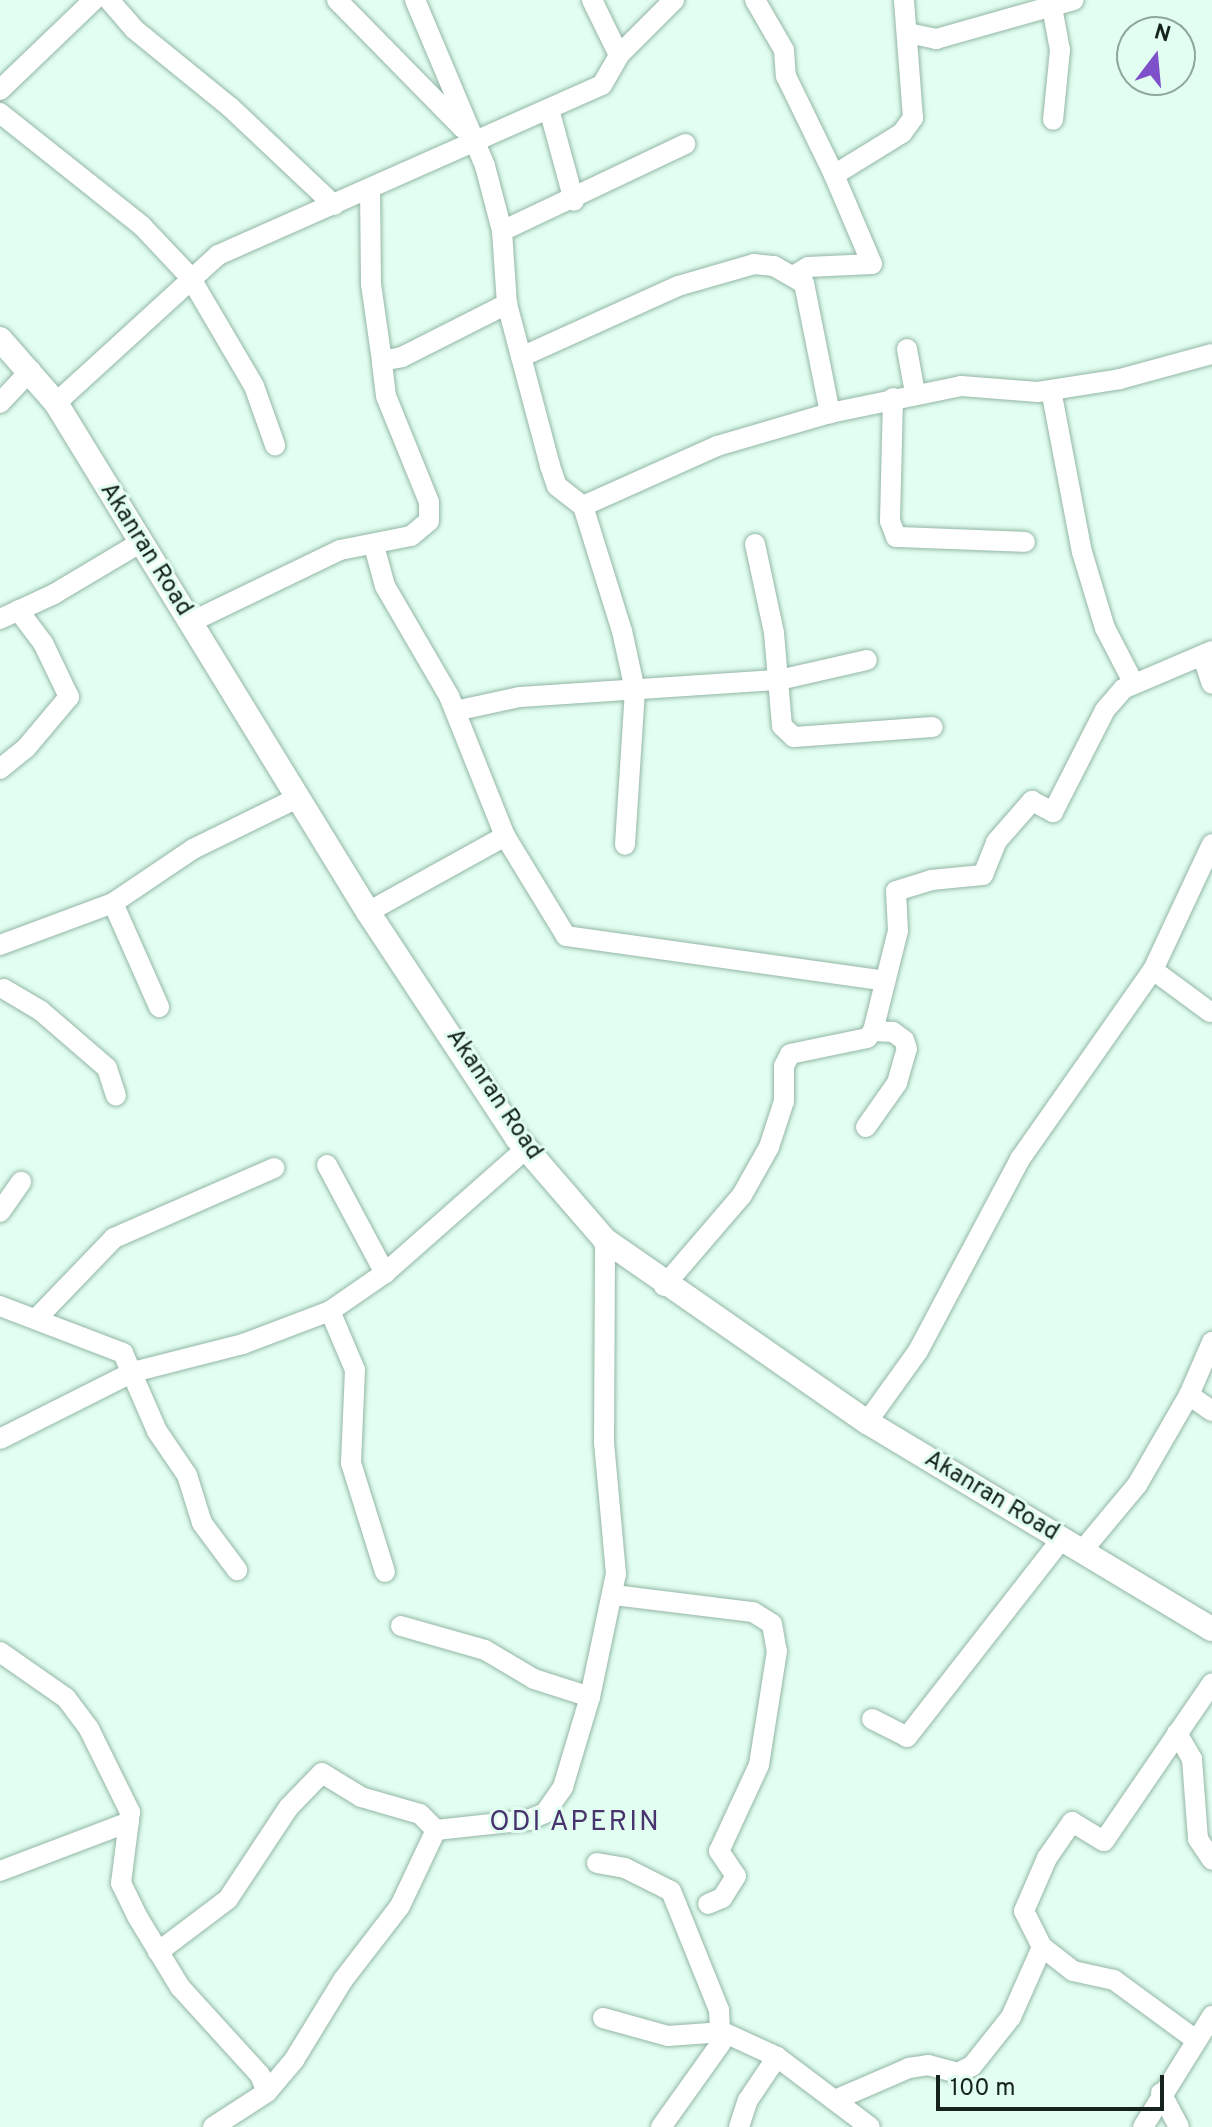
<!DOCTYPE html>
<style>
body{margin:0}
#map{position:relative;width:1212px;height:2127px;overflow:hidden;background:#e1fef0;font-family:Overpass,sans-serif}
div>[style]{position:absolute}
.roads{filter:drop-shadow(0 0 2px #93b6a5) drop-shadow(0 0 2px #93b6a5)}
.minor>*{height:20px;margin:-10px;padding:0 10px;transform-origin:10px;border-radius:10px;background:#fff}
.major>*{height:24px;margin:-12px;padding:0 12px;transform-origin:12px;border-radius:12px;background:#fff}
span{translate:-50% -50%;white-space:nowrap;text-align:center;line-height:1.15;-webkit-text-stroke:6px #e1fef0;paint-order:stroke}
.street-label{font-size:24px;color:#15231c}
.quarter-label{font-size:28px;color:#48336f;letter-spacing:2px}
.north{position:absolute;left:1116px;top:16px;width:80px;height:80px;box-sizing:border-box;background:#e1fef0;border:2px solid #8fa69b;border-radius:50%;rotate:16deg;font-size:22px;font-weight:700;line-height:32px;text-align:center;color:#15231c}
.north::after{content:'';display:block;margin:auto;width:28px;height:36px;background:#7e51ca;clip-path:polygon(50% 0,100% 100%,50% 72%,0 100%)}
.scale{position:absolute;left:936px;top:2075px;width:228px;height:36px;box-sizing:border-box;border:4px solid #15231c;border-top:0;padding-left:10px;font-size:24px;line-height:28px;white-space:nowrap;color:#15231c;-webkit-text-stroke:6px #e1fef0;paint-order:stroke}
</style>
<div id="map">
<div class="roads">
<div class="minor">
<i style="left:109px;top:0;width:38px;rotate:49deg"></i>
<i style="left:134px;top:29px;width:124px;rotate:39.1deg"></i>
<i style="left:230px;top:107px;width:143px;rotate:43.3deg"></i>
<i style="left:337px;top:0;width:180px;rotate:45.5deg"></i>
<i style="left:415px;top:0;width:180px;rotate:67.1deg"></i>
<i style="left:485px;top:166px;width:67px;rotate:75.3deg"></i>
<i style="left:502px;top:231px;width:73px;rotate:86.1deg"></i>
<i style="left:507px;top:304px;width:168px;rotate:75.1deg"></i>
<i style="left:550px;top:466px;width:21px;rotate:71deg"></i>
<i style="left:557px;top:486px;width:33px;rotate:38deg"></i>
<i style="left:583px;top:506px;width:131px;rotate:72.7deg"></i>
<i style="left:622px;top:631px;width:60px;rotate:77.6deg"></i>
<i style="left:635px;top:690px;width:155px;rotate:93.7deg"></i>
<i style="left:592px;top:0;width:61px;rotate:63.9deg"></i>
<i style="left:755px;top:0;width:58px;rotate:59.9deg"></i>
<i style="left:784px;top:50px;width:26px;rotate:86deg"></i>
<i style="left:786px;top:76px;width:110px;rotate:64.1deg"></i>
<i style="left:1052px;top:7px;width:44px;rotate:79.5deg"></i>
<i style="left:1060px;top:50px;width:70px;rotate:95.7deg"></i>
<i style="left:908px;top:33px;width:29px;rotate:12deg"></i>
<i style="left:936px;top:39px;width:143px;rotate:-15.8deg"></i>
<i style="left:0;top:90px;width:130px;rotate:-43.8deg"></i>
<i style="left:549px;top:109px;width:95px;rotate:74.8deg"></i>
<i style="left:0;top:113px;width:181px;rotate:38.5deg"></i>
<i style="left:142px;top:226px;width:70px;rotate:46.7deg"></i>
<i style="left:190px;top:277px;width:126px;rotate:59.6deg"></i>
<i style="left:254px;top:386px;width:63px;rotate:70.4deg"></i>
<i style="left:370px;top:188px;width:96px;rotate:89.4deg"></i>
<i style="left:371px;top:284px;width:78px;rotate:81.9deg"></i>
<i style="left:502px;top:231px;width:203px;rotate:-25.4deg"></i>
<i style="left:793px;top:276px;width:17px;rotate:-31deg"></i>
<i style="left:808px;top:267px;width:64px;rotate:-2.7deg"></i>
<i style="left:872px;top:264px;width:97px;rotate:-113.1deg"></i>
<i style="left:834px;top:175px;width:80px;rotate:-31.7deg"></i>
<i style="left:902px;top:133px;width:19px;rotate:-54deg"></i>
<i style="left:913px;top:118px;width:118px;rotate:-94.4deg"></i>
<i style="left:907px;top:349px;width:45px;rotate:79.7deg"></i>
<i style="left:521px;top:357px;width:172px;rotate:-24.3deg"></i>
<i style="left:678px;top:286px;width:79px;rotate:-16.1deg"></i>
<i style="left:754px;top:264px;width:20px;rotate:6deg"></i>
<i style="left:774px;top:266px;width:34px;rotate:30deg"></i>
<i style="left:804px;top:283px;width:133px;rotate:78.7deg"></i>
<i style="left:1051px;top:390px;width:165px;rotate:79.2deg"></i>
<i style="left:1082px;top:552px;width:79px;rotate:73.2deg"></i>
<i style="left:1105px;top:628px;width:61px;rotate:62.6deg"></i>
<i style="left:893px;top:398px;width:123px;rotate:91.4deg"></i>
<i style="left:890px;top:521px;width:17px;rotate:69deg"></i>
<i style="left:896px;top:537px;width:129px;rotate:2.2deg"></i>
<i style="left:0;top:403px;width:45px;rotate:-46.8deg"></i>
<i style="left:56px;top:403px;width:219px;rotate:-42.4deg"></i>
<i style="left:218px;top:255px;width:420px;rotate:-23.9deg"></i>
<i style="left:602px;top:85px;width:34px;rotate:-60deg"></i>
<i style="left:619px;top:55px;width:78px;rotate:-45deg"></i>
<i style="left:583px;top:506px;width:147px;rotate:-24.1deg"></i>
<i style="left:717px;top:446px;width:118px;rotate:-16.3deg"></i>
<i style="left:830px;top:413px;width:134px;rotate:-11.6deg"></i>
<i style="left:961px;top:386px;width:77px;rotate:4.5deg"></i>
<i style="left:1038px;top:392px;width:83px;rotate:-9deg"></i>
<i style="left:1120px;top:379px;width:95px;rotate:-15.2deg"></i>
<i style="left:755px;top:544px;width:91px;rotate:77.9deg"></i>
<i style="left:774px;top:633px;width:93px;rotate:85.1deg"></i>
<i style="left:782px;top:726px;width:16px;rotate:43deg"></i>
<i style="left:794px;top:737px;width:139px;rotate:-4.1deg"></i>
<i style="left:374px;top:546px;width:41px;rotate:74.6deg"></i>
<i style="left:385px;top:586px;width:127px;rotate:59.8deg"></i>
<i style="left:449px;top:696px;width:151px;rotate:68.2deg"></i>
<i style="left:505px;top:836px;width:117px;rotate:58.6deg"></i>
<i style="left:566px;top:936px;width:322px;rotate:8deg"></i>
<i style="left:0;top:619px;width:60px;rotate:-24.8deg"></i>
<i style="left:54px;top:594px;width:98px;rotate:-30.8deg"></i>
<i style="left:191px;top:622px;width:165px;rotate:-25.8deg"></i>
<i style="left:340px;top:550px;width:72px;rotate:-11.2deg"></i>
<i style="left:411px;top:536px;width:23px;rotate:-40deg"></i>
<i style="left:429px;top:521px;width:19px;rotate:-90deg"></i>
<i style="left:429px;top:502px;width:114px;rotate:-112.1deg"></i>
<i style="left:386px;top:396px;width:35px;rotate:-97deg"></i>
<i style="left:382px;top:361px;width:20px;rotate:-11deg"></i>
<i style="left:402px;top:357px;width:118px;rotate:-26.8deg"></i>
<i style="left:1203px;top:657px;width:28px;rotate:72deg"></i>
<i style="left:455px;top:711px;width:66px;rotate:-12.2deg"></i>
<i style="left:520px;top:697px;width:260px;rotate:-3.8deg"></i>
<i style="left:779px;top:680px;width:90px;rotate:-12.8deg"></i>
<i style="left:0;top:769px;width:33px;rotate:-39deg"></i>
<i style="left:26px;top:748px;width:67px;rotate:-49.9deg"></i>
<i style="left:69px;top:697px;width:60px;rotate:-115.7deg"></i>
<i style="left:43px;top:643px;width:41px;rotate:-127.1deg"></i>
<i style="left:113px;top:903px;width:114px;rotate:66.1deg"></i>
<i style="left:368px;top:912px;width:157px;rotate:-29deg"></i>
<i style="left:0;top:945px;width:121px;rotate:-20.4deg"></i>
<i style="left:113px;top:903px;width:97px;rotate:-34deg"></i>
<i style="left:193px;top:849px;width:118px;rotate:-26.1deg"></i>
<i style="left:1153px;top:970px;width:71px;rotate:36.4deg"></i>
<i style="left:4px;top:989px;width:43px;rotate:30.7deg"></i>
<i style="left:41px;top:1011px;width:87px;rotate:40.8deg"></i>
<i style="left:107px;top:1068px;width:29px;rotate:72deg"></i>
<i style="left:866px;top:1127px;width:54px;rotate:-54.8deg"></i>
<i style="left:897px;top:1083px;width:35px;rotate:-74deg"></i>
<i style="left:907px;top:1049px;width:9px;rotate:-108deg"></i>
<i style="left:904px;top:1040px;width:14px;rotate:-144deg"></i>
<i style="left:893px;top:1032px;width:20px;rotate:-177deg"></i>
<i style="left:327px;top:1165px;width:123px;rotate:61.8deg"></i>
<i style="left:0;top:1212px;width:37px;rotate:-55deg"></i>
<i style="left:664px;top:1286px;width:120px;rotate:-49.4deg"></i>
<i style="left:742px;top:1195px;width:55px;rotate:-60.6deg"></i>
<i style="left:769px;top:1147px;width:48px;rotate:-71.9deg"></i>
<i style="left:784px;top:1101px;width:35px;rotate:-90deg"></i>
<i style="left:784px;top:1066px;width:13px;rotate:-63deg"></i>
<i style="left:790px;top:1054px;width:79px;rotate:-11.7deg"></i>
<i style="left:867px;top:1038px;width:9px;rotate:-49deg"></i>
<i style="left:873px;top:1031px;width:103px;rotate:-76deg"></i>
<i style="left:898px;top:931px;width:40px;rotate:-92.9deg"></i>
<i style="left:896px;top:891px;width:37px;rotate:-17deg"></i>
<i style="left:931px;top:880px;width:52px;rotate:-5.5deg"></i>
<i style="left:983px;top:875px;width:35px;rotate:-68deg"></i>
<i style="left:996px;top:842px;width:55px;rotate:-48.7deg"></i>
<i style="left:1032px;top:801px;width:24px;rotate:28deg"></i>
<i style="left:1053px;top:812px;width:114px;rotate:-63deg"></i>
<i style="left:1105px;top:710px;width:28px;rotate:-49deg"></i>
<i style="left:1123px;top:689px;width:97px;rotate:-23.1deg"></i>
<i style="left:0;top:1306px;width:132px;rotate:20.9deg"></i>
<i style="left:123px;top:1353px;width:85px;rotate:66.4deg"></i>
<i style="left:157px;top:1431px;width:53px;rotate:55.7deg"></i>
<i style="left:187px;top:1475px;width:50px;rotate:72.6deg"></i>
<i style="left:202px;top:1523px;width:59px;rotate:53.3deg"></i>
<i style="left:330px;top:1311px;width:64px;rotate:67deg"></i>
<i style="left:355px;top:1370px;width:93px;rotate:92.5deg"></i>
<i style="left:351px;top:1463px;width:114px;rotate:72.7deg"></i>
<i style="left:37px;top:1318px;width:111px;rotate:-46.1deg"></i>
<i style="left:114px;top:1238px;width:175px;rotate:-23.6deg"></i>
<i style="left:1189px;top:1395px;width:28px;rotate:35deg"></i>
<i style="left:867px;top:1422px;width:87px;rotate:-54.3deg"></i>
<i style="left:918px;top:1351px;width:217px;rotate:-62deg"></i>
<i style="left:1020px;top:1159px;width:231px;rotate:-54.9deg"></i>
<i style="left:1153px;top:970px;width:139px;rotate:-64.9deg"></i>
<i style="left:0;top:1439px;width:149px;rotate:-26.7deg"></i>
<i style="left:133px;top:1372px;width:114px;rotate:-14.3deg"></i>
<i style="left:243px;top:1344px;width:93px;rotate:-20.8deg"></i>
<i style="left:330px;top:1311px;width:67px;rotate:-34.6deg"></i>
<i style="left:385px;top:1273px;width:189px;rotate:-41.4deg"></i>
<i style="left:1082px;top:1551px;width:86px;rotate:-50.2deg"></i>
<i style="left:1137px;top:1485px;width:104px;rotate:-60deg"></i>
<i style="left:1189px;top:1395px;width:58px;rotate:-66.5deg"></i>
<i style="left:614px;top:1595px;width:140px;rotate:7deg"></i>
<i style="left:753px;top:1612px;width:22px;rotate:32deg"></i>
<i style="left:772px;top:1624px;width:27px;rotate:80deg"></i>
<i style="left:777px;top:1651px;width:115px;rotate:99deg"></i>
<i style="left:759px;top:1765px;width:95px;rotate:114.9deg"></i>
<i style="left:719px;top:1851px;width:30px;rotate:56deg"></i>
<i style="left:736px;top:1876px;width:26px;rotate:122deg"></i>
<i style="left:722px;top:1898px;width:15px;rotate:157deg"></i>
<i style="left:401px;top:1626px;width:87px;rotate:15.9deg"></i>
<i style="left:485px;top:1650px;width:57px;rotate:30.6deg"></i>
<i style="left:534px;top:1679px;width:59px;rotate:17.8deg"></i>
<i style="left:0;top:1652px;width:80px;rotate:34.9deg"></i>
<i style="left:66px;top:1698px;width:39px;rotate:53deg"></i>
<i style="left:89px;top:1729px;width:93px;rotate:63.7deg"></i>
<i style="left:130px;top:1812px;width:72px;rotate:97.2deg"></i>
<i style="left:121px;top:1883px;width:37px;rotate:64deg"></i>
<i style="left:137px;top:1916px;width:83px;rotate:58.8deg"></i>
<i style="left:180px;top:1987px;width:119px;rotate:47.7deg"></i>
<i style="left:260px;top:2075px;width:18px;rotate:68deg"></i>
<i style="left:872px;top:1719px;width:39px;rotate:27deg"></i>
<i style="left:907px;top:1737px;width:250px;rotate:-52deg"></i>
<i style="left:1177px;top:1733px;width:30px;rotate:60deg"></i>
<i style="left:1192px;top:1759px;width:80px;rotate:85.7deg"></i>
<i style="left:1198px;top:1839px;width:25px;rotate:56deg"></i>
<i style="left:597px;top:1863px;width:28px;rotate:10deg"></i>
<i style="left:625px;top:1868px;width:51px;rotate:26.6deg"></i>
<i style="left:671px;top:1891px;width:128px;rotate:68deg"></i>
<i style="left:719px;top:2010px;width:33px;rotate:87deg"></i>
<i style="left:721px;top:2043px;width:103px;rotate:125.5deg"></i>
<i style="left:0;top:1871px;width:138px;rotate:-20.8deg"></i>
<i style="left:158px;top:1952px;width:88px;rotate:-37.1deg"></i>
<i style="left:228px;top:1899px;width:110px;rotate:-56.5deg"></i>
<i style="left:289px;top:1807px;width:47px;rotate:-45.9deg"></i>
<i style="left:322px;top:1773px;width:46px;rotate:31.6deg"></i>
<i style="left:361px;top:1797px;width:61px;rotate:16.1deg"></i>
<i style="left:420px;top:1814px;width:23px;rotate:45deg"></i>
<i style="left:603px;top:2018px;width:67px;rotate:15.5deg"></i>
<i style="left:668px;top:2036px;width:55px;rotate:-4.2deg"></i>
<i style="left:723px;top:2032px;width:60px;rotate:24.8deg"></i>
<i style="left:777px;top:2057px;width:116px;rotate:37deg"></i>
<i style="left:1196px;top:2040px;width:102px;rotate:-143.8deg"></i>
<i style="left:1114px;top:1980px;width:42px;rotate:-167.6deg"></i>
<i style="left:1073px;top:1971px;width:39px;rotate:-142deg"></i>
<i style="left:1042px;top:1947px;width:40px;rotate:-116.6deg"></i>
<i style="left:1024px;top:1911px;width:58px;rotate:-66.5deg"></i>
<i style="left:1047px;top:1858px;width:44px;rotate:-55.2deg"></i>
<i style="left:1072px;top:1822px;width:37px;rotate:31deg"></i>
<i style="left:1104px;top:1841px;width:191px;rotate:-55.6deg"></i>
<i style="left:1161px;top:2093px;width:38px;rotate:62deg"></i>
<i style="left:835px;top:2100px;width:81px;rotate:-23.4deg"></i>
<i style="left:909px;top:2068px;width:19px;rotate:-9deg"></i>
<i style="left:928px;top:2065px;width:31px;rotate:15deg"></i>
<i style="left:958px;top:2073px;width:16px;rotate:-27deg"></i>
<i style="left:972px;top:2066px;width:63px;rotate:-51.5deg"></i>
<i style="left:1011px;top:2017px;width:77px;rotate:-66.1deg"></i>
<i style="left:213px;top:2127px;width:64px;rotate:-32.9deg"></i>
<i style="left:267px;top:2092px;width:42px;rotate:-49.8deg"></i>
<i style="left:294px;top:2060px;width:94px;rotate:-58.5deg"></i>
<i style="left:343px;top:1980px;width:93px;rotate:-52.4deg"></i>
<i style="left:400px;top:1906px;width:84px;rotate:-64.7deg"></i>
<i style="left:436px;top:1830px;width:93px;rotate:-6.2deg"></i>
<i style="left:528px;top:1820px;width:18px;rotate:-22deg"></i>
<i style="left:545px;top:1813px;width:32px;rotate:-55deg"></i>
<i style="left:563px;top:1787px;width:94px;rotate:-73.3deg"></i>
<i style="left:590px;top:1697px;width:126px;rotate:-78.1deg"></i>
<i style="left:616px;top:1574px;width:132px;rotate:-95.2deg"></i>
<i style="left:604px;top:1443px;width:203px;rotate:-89.7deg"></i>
<i style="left:739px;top:2127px;width:28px;rotate:-72deg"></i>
<i style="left:748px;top:2100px;width:52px;rotate:-56deg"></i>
<i style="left:1143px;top:2127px;width:131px;rotate:-58.1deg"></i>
</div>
<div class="major">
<i style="left:0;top:339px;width:85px;rotate:48.8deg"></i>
<i style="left:56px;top:403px;width:597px;rotate:58.49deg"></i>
<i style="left:368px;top:912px;width:271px;rotate:56.6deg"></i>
<i style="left:517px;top:1138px;width:135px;rotate:49.2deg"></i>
<i style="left:605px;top:1240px;width:319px;rotate:34.8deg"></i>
<i style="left:867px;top:1422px;width:402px;rotate:31deg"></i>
</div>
</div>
<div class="street-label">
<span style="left:145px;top:550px;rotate:58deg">Akanran Road</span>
<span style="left:493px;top:1095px;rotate:56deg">Akanran Road</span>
<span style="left:991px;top:1497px;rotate:31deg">Akanran Road</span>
</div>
<div class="quarter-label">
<span style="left:575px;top:1823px">ODI APERIN</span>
</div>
<div class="north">N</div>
<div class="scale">100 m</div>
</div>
